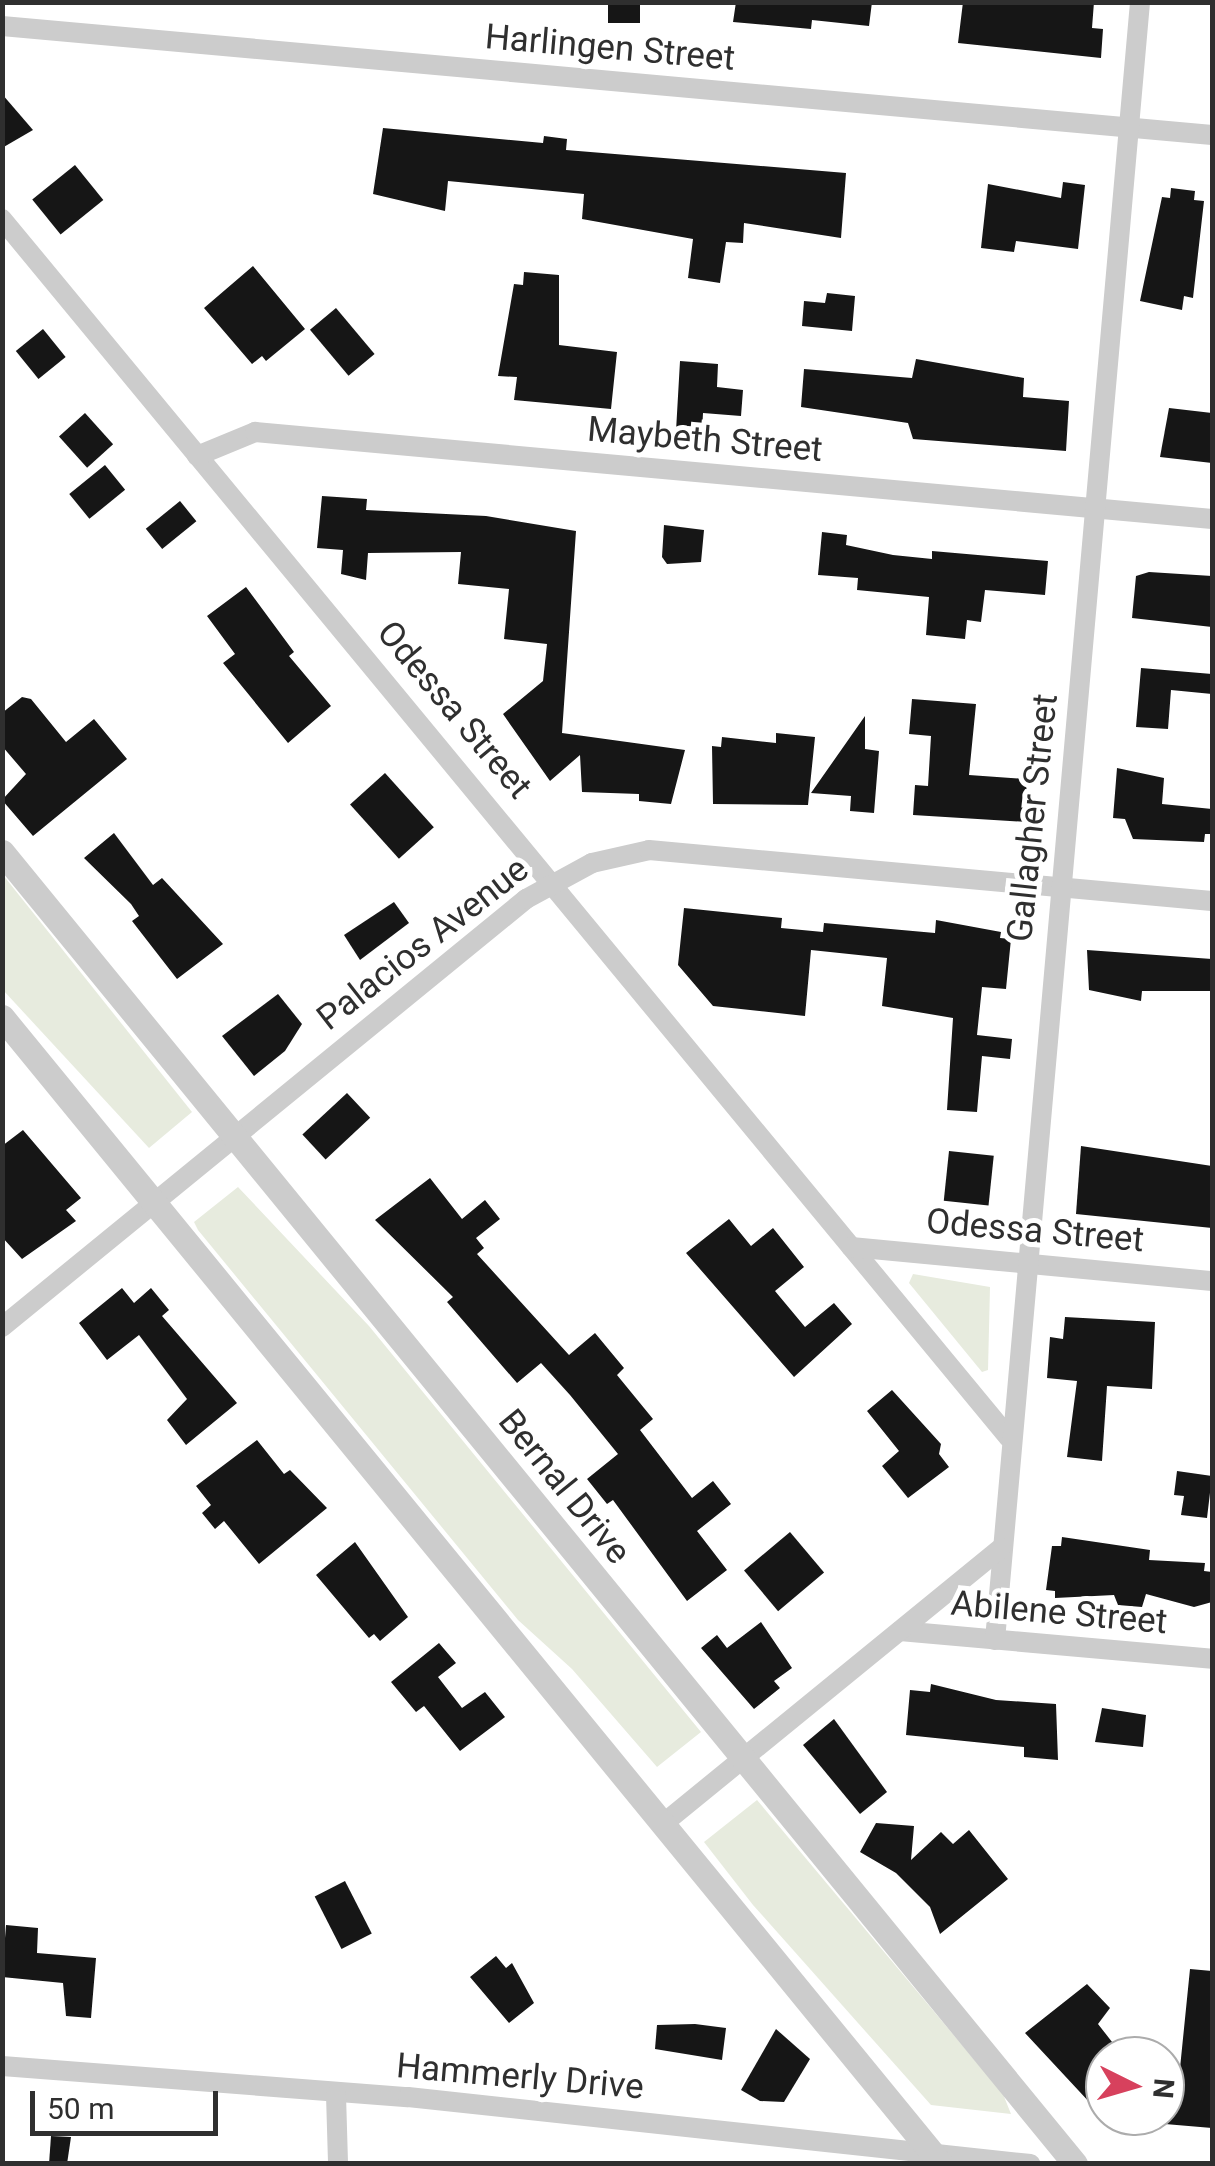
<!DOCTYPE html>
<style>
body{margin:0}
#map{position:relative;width:1215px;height:2166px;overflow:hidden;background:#fff;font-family:Roboto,sans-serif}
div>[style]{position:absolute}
.green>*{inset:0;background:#e7ebde}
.building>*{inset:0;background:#161616;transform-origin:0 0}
.minor>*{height:20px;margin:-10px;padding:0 10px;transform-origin:10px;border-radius:10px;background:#ccc}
.tertiary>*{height:25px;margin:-12.5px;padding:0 12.5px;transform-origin:12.5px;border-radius:12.5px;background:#ccc}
span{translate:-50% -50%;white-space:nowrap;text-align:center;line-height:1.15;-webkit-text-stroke:10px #fff;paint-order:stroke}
.street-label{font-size:35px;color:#2f2f2f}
.frame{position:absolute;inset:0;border:5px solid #2f2f2f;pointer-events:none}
.north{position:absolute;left:1085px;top:2036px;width:100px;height:100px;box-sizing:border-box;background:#fff;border:2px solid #acacac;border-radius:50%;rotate:95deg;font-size:28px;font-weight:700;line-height:40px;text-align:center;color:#2f2f2f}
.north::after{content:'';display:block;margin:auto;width:35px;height:45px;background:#d7415d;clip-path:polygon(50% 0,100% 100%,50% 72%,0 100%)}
.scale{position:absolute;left:30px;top:2091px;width:188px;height:45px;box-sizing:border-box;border:5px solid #2f2f2f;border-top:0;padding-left:12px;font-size:30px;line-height:35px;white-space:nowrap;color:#2f2f2f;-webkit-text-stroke:8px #fff;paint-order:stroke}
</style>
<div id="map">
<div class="green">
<i style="clip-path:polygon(3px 875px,192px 1112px,149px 1148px,3px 990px)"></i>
<i style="clip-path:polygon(238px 1187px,369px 1326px,701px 1732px,657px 1767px,572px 1669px,518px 1620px,198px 1230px,194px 1222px)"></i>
<i style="clip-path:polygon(913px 1274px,990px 1287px,988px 1370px,982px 1372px,909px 1283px)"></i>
<i style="clip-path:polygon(757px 1800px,1003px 2094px,1011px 2114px,931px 2105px,753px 1905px,704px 1842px)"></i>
</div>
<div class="building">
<i style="left:608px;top:2px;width:32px;height:21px"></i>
<i style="clip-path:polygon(736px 2px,872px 2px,869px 26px,812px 20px,811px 29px,733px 22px)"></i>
<i style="clip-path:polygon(963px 2px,1094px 2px,1092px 28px,1103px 29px,1101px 58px,958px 43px)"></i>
<i style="clip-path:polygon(2px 94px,33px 130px,2px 148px)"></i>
<i style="clip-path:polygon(383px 128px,543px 143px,544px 136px,567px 139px,566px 150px,846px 173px,841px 238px,744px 223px,743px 243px,726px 242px,720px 283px,688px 278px,693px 239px,582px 219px,584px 194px,448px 181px,445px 211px,373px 194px)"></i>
<i style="left:75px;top:165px;width:45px;height:55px;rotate:51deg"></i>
<i style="clip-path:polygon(1063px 182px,1085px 185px,1078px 249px,1016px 241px,1014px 252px,981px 248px,988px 184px,1061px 198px)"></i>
<i style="clip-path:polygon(1171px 188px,1195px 191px,1194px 200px,1204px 201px,1193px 298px,1184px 296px,1182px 310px,1140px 301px,1162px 197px,1170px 198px)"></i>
<i style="clip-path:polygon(253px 266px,305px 329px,266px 361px,262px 356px,252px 364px,204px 308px)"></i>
<i style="clip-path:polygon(524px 272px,559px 275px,559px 345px,617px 352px,611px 409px,514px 400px,517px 377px,498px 376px,514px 284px,523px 285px)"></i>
<i style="clip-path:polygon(827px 293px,855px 296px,852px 331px,802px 326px,804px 301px,825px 303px)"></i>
<i style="left:336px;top:308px;width:60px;height:34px;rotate:50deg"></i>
<i style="left:43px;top:329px;width:36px;height:35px;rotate:51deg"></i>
<i style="clip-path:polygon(916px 359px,1024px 378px,1023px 397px,1069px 401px,1066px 451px,913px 439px,908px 423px,801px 407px,804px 369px,912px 378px)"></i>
<i style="clip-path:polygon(680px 361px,718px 364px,717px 387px,743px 390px,741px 416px,703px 413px,702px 433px,676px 431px)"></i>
<i style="clip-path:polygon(1169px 408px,1212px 413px,1212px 463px,1160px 457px)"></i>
<i style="left:85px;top:413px;width:42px;height:35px;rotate:48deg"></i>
<i style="left:105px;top:465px;width:32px;height:46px;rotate:51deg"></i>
<i style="clip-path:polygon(322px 496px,367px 499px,366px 510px,486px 516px,576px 531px,562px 733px,685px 750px,671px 804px,639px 801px,639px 794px,582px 792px,580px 755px,550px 781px,503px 714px,543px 681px,547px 644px,504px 639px,509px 589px,458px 584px,461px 552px,368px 553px,366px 580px,341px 574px,343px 550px,317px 548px)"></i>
<i style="left:180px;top:501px;width:26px;height:44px;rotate:51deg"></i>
<i style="clip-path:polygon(664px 525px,704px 530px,701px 562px,667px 564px,662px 557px)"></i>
<i style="clip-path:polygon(822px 532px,847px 535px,846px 545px,893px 555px,932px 559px,932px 551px,1048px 561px,1045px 595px,985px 590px,981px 622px,967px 620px,965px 639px,926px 635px,929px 597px,857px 590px,858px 578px,818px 575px)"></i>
<i style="clip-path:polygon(1149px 572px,1212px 576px,1212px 627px,1132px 618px,1136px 576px)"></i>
<i style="clip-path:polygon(246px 587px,294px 652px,289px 656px,331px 706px,288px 743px,223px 663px,235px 654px,207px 616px)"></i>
<i style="clip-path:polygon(1141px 668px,1212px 674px,1212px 694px,1171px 690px,1168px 729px,1136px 727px)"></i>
<i style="clip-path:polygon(22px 697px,31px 699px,66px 742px,94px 719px,127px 759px,33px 836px,2px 800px,26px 774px,2px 746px,2px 713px)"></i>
<i style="clip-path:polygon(912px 699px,976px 704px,969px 775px,1026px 779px,1028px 822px,913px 815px,915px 785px,928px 786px,931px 736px,909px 734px)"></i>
<i style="clip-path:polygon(865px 716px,865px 749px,879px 751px,874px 813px,850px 811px,851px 796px,811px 793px)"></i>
<i style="clip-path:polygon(776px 733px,815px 737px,808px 805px,713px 804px,712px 746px,721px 747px,722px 737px,776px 743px)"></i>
<i style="clip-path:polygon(1117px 768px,1164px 778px,1162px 804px,1212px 809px,1212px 834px,1205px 834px,1204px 842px,1133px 839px,1125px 819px,1113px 818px)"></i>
<i style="left:385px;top:773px;width:73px;height:47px;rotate:48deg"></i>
<i style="clip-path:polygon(114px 833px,153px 885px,162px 878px,223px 944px,177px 979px,132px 921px,139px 916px,131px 904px,84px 858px)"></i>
<i style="clip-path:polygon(394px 902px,409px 923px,360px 960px,344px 935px)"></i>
<i style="clip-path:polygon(684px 908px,782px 918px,781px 928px,823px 932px,824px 923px,935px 933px,936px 920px,1001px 932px,1000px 938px,1011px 939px,1006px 989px,982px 987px,977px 1035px,1012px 1039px,1010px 1059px,982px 1056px,977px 1112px,947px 1110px,953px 1018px,882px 1006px,887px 958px,811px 950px,805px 1016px,713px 1006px,678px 965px)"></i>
<i style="clip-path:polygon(1087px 950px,1212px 959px,1212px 991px,1142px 991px,1141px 1001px,1089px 990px)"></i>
<i style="clip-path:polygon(278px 994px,302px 1024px,285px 1051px,254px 1076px,222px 1036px)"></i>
<i style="left:347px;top:1093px;width:34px;height:61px;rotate:47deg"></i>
<i style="clip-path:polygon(23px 1130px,81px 1198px,66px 1210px,76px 1221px,22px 1259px,2px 1237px,2px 1146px)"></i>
<i style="clip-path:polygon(1081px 1146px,1212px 1166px,1212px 1228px,1076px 1214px)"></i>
<i style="left:949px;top:1151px;width:45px;height:50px;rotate:6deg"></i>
<i style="clip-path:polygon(430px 1178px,462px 1219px,485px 1200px,500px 1219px,476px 1238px,484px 1248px,477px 1254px,569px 1355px,595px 1333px,624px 1368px,617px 1375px,653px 1419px,640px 1430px,692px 1498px,713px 1481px,731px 1504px,697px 1531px,727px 1570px,687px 1601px,613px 1500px,607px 1504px,587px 1479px,618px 1454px,570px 1395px,541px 1363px,517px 1383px,447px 1302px,453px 1297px,375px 1220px)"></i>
<i style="clip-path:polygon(729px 1219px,751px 1246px,773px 1228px,804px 1267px,775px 1291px,805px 1327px,834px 1303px,852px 1324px,794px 1377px,686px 1253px)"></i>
<i style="clip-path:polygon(122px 1288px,134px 1303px,151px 1288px,169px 1310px,162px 1316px,237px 1403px,186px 1445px,167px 1420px,187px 1399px,139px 1335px,107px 1360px,79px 1323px)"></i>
<i style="clip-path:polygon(1065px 1317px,1155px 1322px,1152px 1389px,1107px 1386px,1102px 1461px,1067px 1457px,1077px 1381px,1047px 1378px,1050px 1337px,1063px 1339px)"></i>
<i style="clip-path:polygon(892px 1390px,941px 1444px,939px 1454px,949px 1467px,908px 1498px,882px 1466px,899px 1451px,867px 1411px)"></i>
<i style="clip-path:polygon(257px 1440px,284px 1474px,290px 1470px,327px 1508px,259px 1564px,224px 1521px,215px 1529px,202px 1513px,211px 1505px,196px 1486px)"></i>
<i style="clip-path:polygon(1177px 1471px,1212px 1476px,1207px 1518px,1181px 1515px,1184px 1496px,1174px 1495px)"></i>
<i style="left:790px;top:1532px;width:53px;height:60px;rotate:50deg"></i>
<i style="clip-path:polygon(1062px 1537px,1150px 1550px,1149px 1560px,1205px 1563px,1204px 1571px,1212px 1572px,1212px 1602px,1194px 1607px,1146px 1594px,1142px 1607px,1118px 1605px,1114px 1595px,1055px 1598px,1055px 1591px,1046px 1590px,1052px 1546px,1061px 1546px)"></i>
<i style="clip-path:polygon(355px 1542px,408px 1617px,380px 1641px,374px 1634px,369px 1638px,316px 1575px)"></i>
<i style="clip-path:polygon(761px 1622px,792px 1668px,774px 1681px,780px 1688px,754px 1709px,701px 1648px,717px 1635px,727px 1648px)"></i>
<i style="clip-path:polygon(439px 1643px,456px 1663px,438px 1677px,462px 1708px,485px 1692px,505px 1717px,460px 1751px,424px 1706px,416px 1712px,391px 1682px)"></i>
<i style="clip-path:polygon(931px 1684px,996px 1700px,1056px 1704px,1058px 1760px,1024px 1757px,1024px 1747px,906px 1735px,910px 1690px,930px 1692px)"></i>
<i style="clip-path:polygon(1102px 1708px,1146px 1715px,1143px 1747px,1095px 1742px)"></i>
<i style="clip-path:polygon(834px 1719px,887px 1792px,860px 1814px,803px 1745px)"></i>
<i style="clip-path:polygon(876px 1823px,914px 1826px,911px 1860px,941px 1832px,953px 1844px,969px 1830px,1008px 1879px,940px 1934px,930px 1907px,896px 1873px,860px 1852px)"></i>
<i style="left:345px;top:1881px;width:59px;height:34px;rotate:63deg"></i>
<i style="clip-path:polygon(6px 1925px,38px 1928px,37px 1953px,96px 1958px,91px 2018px,66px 2016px,63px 1983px,2px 1977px)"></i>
<i style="clip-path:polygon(496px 1956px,506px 1968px,512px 1963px,534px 2003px,509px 2023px,470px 1977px)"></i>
<i style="clip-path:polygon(1190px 1969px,1212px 1971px,1212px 2128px,1165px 2124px,1165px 2083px,1179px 2078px)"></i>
<i style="clip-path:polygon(1087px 1984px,1110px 2008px,1098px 2024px,1123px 2056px,1105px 2056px,1105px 2119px,1025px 2033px)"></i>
<i style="clip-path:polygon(695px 2024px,726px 2028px,722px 2060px,655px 2049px,657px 2025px)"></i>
<i style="clip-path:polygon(776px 2029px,810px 2059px,784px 2102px,760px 2101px,741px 2090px)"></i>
<i style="clip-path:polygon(51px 2136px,71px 2137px,67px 2164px,49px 2164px)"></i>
</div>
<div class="minor">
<i style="left:2px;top:26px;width:1215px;rotate:5.15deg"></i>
<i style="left:2px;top:219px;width:1581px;rotate:50.44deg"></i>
<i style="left:197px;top:456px;width:63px;rotate:-22.5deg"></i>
<i style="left:255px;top:432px;width:961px;rotate:5.19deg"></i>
<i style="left:851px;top:1247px;width:363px;rotate:5.4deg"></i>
<i style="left:2px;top:1327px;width:677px;rotate:-39.24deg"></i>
<i style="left:526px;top:899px;width:75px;rotate:-28.6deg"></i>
<i style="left:592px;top:863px;width:58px;rotate:-12.8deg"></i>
<i style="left:649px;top:850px;width:565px;rotate:5.18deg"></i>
<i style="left:900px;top:1631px;width:313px;rotate:5.1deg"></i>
<i style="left:995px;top:1640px;width:1644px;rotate:-84.94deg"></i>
<i style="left:664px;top:1823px;width:435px;rotate:-39.2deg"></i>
<i style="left:2px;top:2066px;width:407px;rotate:4.4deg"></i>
<i style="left:408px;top:2097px;width:626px;rotate:6.15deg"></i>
<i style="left:336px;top:2095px;width:69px;rotate:88.3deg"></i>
</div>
<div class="tertiary">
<i style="left:2px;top:852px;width:1695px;rotate:50.72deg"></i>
<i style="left:2px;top:1017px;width:1482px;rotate:50.69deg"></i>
</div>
<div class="street-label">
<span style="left:610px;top:48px;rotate:5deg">Harlingen Street</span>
<span style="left:705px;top:440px;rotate:5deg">Maybeth Street</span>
<span style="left:454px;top:710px;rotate:50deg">Odessa Street</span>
<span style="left:1033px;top:818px;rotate:-84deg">Gallagher Street</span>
<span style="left:423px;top:944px;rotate:-38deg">Palacios Avenue</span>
<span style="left:1035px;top:1231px;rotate:5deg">Odessa Street</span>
<span style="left:564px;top:1487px;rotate:51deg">Bernal Drive</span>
<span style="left:1059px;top:1613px;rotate:5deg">Abilene Street</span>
<span style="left:520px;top:2077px;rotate:5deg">Hammerly Drive</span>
</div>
<div class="frame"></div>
<div class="north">N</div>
<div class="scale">50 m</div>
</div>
